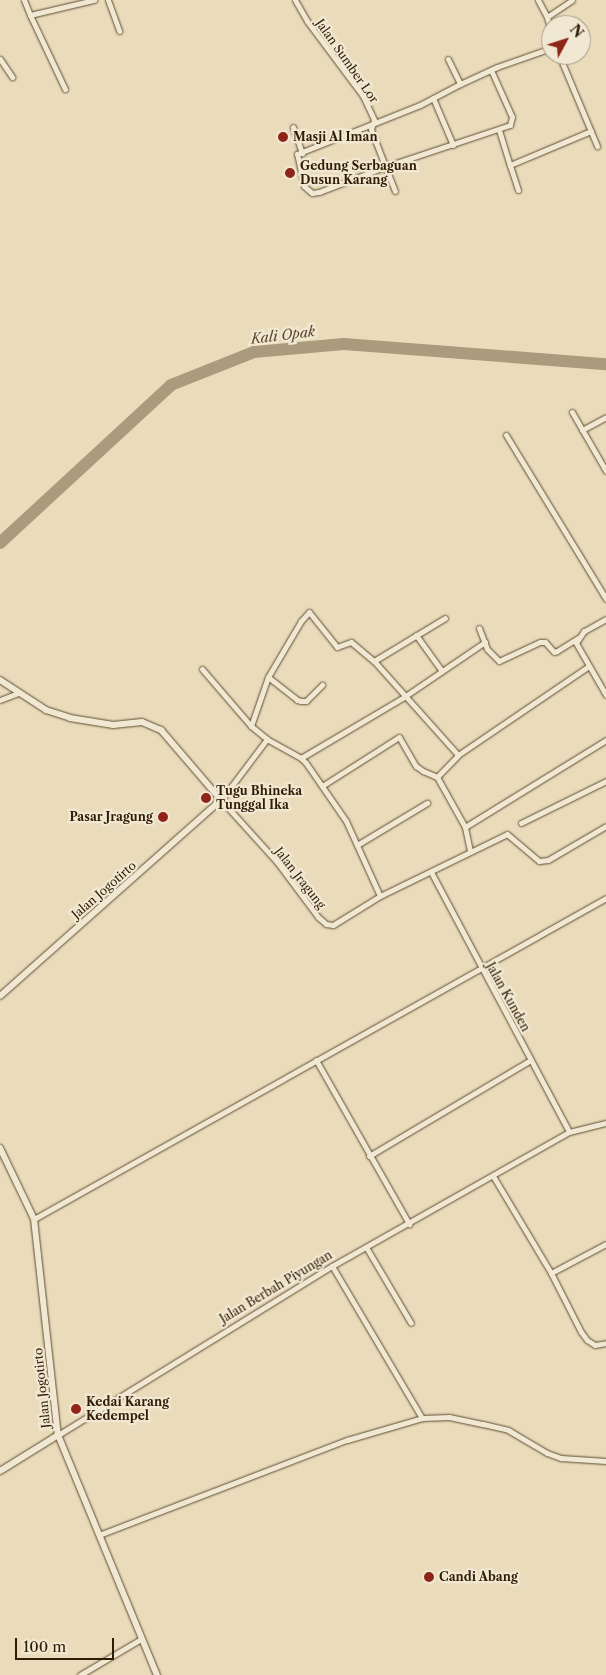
<!DOCTYPE html>
<style>
body{margin:0}
#map{position:relative;width:606px;height:1675px;overflow:hidden;background:#eadcbb;font-family:"Libre Caslon Text",serif}
div>[style]{position:absolute}
.river>*{height:12px;margin:-6px;padding:0 6px;transform-origin:6px;border-radius:6px;background:#ab9b7d}
.roads{filter:drop-shadow(0 0 1px #5e4c32) drop-shadow(0 0 1px #5e4c32)}
.minor>*{height:5px;margin:-2.5px;padding:0 2.5px;transform-origin:2.5px;border-radius:2.5px;background:#f1e8d3}
.tertiary>*{height:6px;margin:-3px;padding:0 3px;transform-origin:3px;border-radius:3px;background:#f1e8d3}
.dots>*{width:14px;height:14px;translate:-50% -50%;box-sizing:border-box;border:2px solid #f1e8d3;border-radius:50%}
span{translate:-50% -50%;white-space:nowrap;text-align:center;line-height:1.15;-webkit-text-stroke:4.5px #f1e8d3;paint-order:stroke}
.street-label{font-size:12px;color:#301c04}
.poi-label{font-size:12px;color:#301c04;font-weight:700}
.left{translate:0 -50%;text-align:left}
.right{translate:-100% -50%;text-align:right}
.water-label{font-size:14px;color:#5b482e;font-style:italic}
.north{position:absolute;left:541px;top:15px;width:50px;height:50px;box-sizing:border-box;background:#f1e8d3;border:1px solid #a49680;border-radius:50%;rotate:50deg;font-size:14px;font-weight:700;line-height:20px;text-align:center;color:#301c04}
.north::after{content:'';display:block;margin:auto;width:18px;height:22px;background:#8f2418;clip-path:polygon(50% 0,100% 100%,50% 72%,0 100%)}
.scale{position:absolute;left:15px;top:1638px;width:99px;height:22px;box-sizing:border-box;border:2px solid #301c04;border-top:0;padding-left:6px;font-size:15px;line-height:18px;white-space:nowrap;color:#301c04;-webkit-text-stroke:4px #f1e8d3;paint-order:stroke}
</style>
<div id="map">
<div class="river">
<i style="left:0;top:543px;width:233px;rotate:-42.7deg"></i>
<i style="left:171px;top:385px;width:89px;rotate:-21.7deg"></i>
<i style="left:254px;top:352px;width:90px;rotate:-5.1deg"></i>
<i style="left:344px;top:344px;width:263px;rotate:4.4deg"></i>
</div>
<div class="roads">
<div class="minor">
<i style="left:24px;top:0;width:16px;rotate:68deg"></i>
<i style="left:30px;top:15px;width:66px;rotate:-13.2deg"></i>
<i style="left:108px;top:0;width:33px;rotate:70deg"></i>
<i style="left:295px;top:0;width:24px;rotate:60deg"></i>
<i style="left:307px;top:21px;width:94px;rotate:53.3deg"></i>
<i style="left:363px;top:96px;width:26px;rotate:65deg"></i>
<i style="left:374px;top:120px;width:9px;rotate:108deg"></i>
<i style="left:371px;top:129px;width:6px;rotate:72deg"></i>
<i style="left:373px;top:135px;width:60px;rotate:68.6deg"></i>
<i style="left:538px;top:0;width:19px;rotate:62deg"></i>
<i style="left:30px;top:15px;width:82px;rotate:64.7deg"></i>
<i style="left:551px;top:31px;width:15px;rotate:-106deg"></i>
<i style="left:547px;top:17px;width:30px;rotate:-34deg"></i>
<i style="left:559px;top:55px;width:99px;rotate:67.3deg"></i>
<i style="left:0;top:59px;width:22px;rotate:56deg"></i>
<i style="left:448px;top:59px;width:28px;rotate:64deg"></i>
<i style="left:491px;top:70px;width:51px;rotate:65.9deg"></i>
<i style="left:512px;top:117px;width:8px;rotate:104deg"></i>
<i style="left:510px;top:125px;width:130px;rotate:161.6deg"></i>
<i style="left:387px;top:166px;width:73px;rotate:159.1deg"></i>
<i style="left:319px;top:192px;width:7px;rotate:172deg"></i>
<i style="left:312px;top:193px;width:11px;rotate:-139deg"></i>
<i style="left:304px;top:186px;width:33px;rotate:-102deg"></i>
<i style="left:297px;top:154px;width:132px;rotate:-21.7deg"></i>
<i style="left:420px;top:105px;width:45px;rotate:-27.7deg"></i>
<i style="left:460px;top:84px;width:41px;rotate:-24.7deg"></i>
<i style="left:497px;top:67px;width:57px;rotate:-19.4deg"></i>
<i style="left:433px;top:98px;width:51px;rotate:66.9deg"></i>
<i style="left:293px;top:127px;width:28px;rotate:71deg"></i>
<i style="left:499px;top:130px;width:37px;rotate:73deg"></i>
<i style="left:518px;top:190px;width:26px;rotate:-108deg"></i>
<i style="left:510px;top:165px;width:88px;rotate:-22.8deg"></i>
<i style="left:572px;top:412px;width:68px;rotate:60deg"></i>
<i style="left:582px;top:430px;width:27px;rotate:-28deg"></i>
<i style="left:506px;top:435px;width:192px;rotate:58.6deg"></i>
<i style="left:606px;top:619px;width:25px;rotate:151deg"></i>
<i style="left:584px;top:631px;width:14px;rotate:124deg"></i>
<i style="left:576px;top:643px;width:60px;rotate:60deg"></i>
<i style="left:479px;top:628px;width:22px;rotate:69deg"></i>
<i style="left:487px;top:649px;width:17px;rotate:45deg"></i>
<i style="left:499px;top:661px;width:45px;rotate:-24.9deg"></i>
<i style="left:540px;top:642px;width:5px"></i>
<i style="left:545px;top:642px;width:13px;rotate:48deg"></i>
<i style="left:554px;top:652px;width:3px;rotate:-18deg"></i>
<i style="left:557px;top:651px;width:25px;rotate:-32deg"></i>
<i style="left:416px;top:635px;width:44px;rotate:54.2deg"></i>
<i style="left:374px;top:661px;width:83px;rotate:-31.2deg"></i>
<i style="left:202px;top:669px;width:75px;rotate:49.3deg"></i>
<i style="left:268px;top:677px;width:37px;rotate:38deg"></i>
<i style="left:297px;top:700px;width:4px;rotate:14deg"></i>
<i style="left:301px;top:701px;width:5px"></i>
<i style="left:306px;top:701px;width:23px;rotate:-45deg"></i>
<i style="left:0;top:700px;width:19px;rotate:-21deg"></i>
<i style="left:267px;top:739px;width:76px;rotate:127deg"></i>
<i style="left:221px;top:800px;width:84px;rotate:47.9deg"></i>
<i style="left:277px;top:862px;width:69px;rotate:53.3deg"></i>
<i style="left:318px;top:917px;width:11px;rotate:41deg"></i>
<i style="left:326px;top:924px;width:7px;rotate:8deg"></i>
<i style="left:333px;top:925px;width:55px;rotate:-31.7deg"></i>
<i style="left:380px;top:896px;width:141px;rotate:-26deg"></i>
<i style="left:507px;top:834px;width:42px;rotate:40.2deg"></i>
<i style="left:539px;top:861px;width:9px;rotate:-6deg"></i>
<i style="left:548px;top:860px;width:67px;rotate:-30.4deg"></i>
<i style="left:301px;top:758px;width:120px;rotate:-30.6deg"></i>
<i style="left:404px;top:697px;width:98px;rotate:-34.2deg"></i>
<i style="left:322px;top:786px;width:91px;rotate:-32.5deg"></i>
<i style="left:399px;top:737px;width:34px;rotate:60deg"></i>
<i style="left:416px;top:766px;width:9px;rotate:36deg"></i>
<i style="left:423px;top:771px;width:15px;rotate:23deg"></i>
<i style="left:521px;top:823px;width:95px;rotate:-26.3deg"></i>
<i style="left:465px;top:827px;width:166px;rotate:-31.7deg"></i>
<i style="left:357px;top:845px;width:82px;rotate:-31deg"></i>
<i style="left:470px;top:851px;width:25px;rotate:-102deg"></i>
<i style="left:465px;top:827px;width:57px;rotate:-119.2deg"></i>
<i style="left:437px;top:777px;width:30px;rotate:-46deg"></i>
<i style="left:458px;top:755px;width:158px;rotate:-34.2deg"></i>
<i style="left:431px;top:872px;width:294px;rotate:62deg"></i>
<i style="left:380px;top:896px;width:82px;rotate:-114.4deg"></i>
<i style="left:346px;top:821px;width:70px;rotate:-124.6deg"></i>
<i style="left:306px;top:763px;width:7px;rotate:-135deg"></i>
<i style="left:301px;top:758px;width:39px;rotate:-151deg"></i>
<i style="left:267px;top:739px;width:21px;rotate:-141deg"></i>
<i style="left:251px;top:726px;width:52px;rotate:-70.9deg"></i>
<i style="left:268px;top:677px;width:65px;rotate:-59.5deg"></i>
<i style="left:301px;top:621px;width:12px;rotate:-48deg"></i>
<i style="left:309px;top:612px;width:45px;rotate:51.3deg"></i>
<i style="left:337px;top:647px;width:15px;rotate:-20deg"></i>
<i style="left:351px;top:642px;width:30px;rotate:40deg"></i>
<i style="left:374px;top:661px;width:126px;rotate:48.2deg"></i>
<i style="left:316px;top:1060px;width:189px;rotate:60.4deg"></i>
<i style="left:369px;top:1156px;width:188px;rotate:-30.7deg"></i>
<i style="left:493px;top:1176px;width:113px;rotate:59.1deg"></i>
<i style="left:551px;top:1273px;width:66px;rotate:63deg"></i>
<i style="left:581px;top:1332px;width:10px;rotate:53deg"></i>
<i style="left:587px;top:1340px;width:9px;rotate:32deg"></i>
<i style="left:595px;top:1345px;width:11px;rotate:-10deg"></i>
<i style="left:34px;top:1219px;width:656px;rotate:-29.3deg"></i>
<i style="left:366px;top:1247px;width:88px;rotate:59.4deg"></i>
<i style="left:332px;top:1266px;width:177px;rotate:59.4deg"></i>
<i style="left:551px;top:1273px;width:62px;rotate:-27.8deg"></i>
<i style="left:58px;top:1435px;width:322px;rotate:-31.7deg"></i>
<i style="left:332px;top:1266px;width:272px;rotate:-29.5deg"></i>
<i style="left:569px;top:1132px;width:38px;rotate:-14deg"></i>
<i style="left:99px;top:1535px;width:266px;rotate:-21deg"></i>
<i style="left:347px;top:1440px;width:78px;rotate:-16.3deg"></i>
<i style="left:422px;top:1418px;width:27px;rotate:-2deg"></i>
<i style="left:449px;top:1417px;width:35px;rotate:12deg"></i>
<i style="left:483px;top:1424px;width:26px;rotate:13deg"></i>
<i style="left:508px;top:1430px;width:45px;rotate:30.5deg"></i>
<i style="left:547px;top:1453px;width:15px;rotate:20deg"></i>
<i style="left:561px;top:1458px;width:45px;rotate:3.8deg"></i>
<i style="left:80px;top:1675px;width:71px;rotate:-30.5deg"></i>
</div>
<div class="tertiary">
<i style="left:0;top:680px;width:55px;rotate:33.1deg"></i>
<i style="left:46px;top:710px;width:25px;rotate:18deg"></i>
<i style="left:70px;top:718px;width:44px;rotate:9.2deg"></i>
<i style="left:113px;top:725px;width:29px;rotate:-6deg"></i>
<i style="left:142px;top:722px;width:21px;rotate:23deg"></i>
<i style="left:161px;top:730px;width:92px;rotate:49.4deg"></i>
<i style="left:221px;top:800px;width:295px;rotate:138.4deg"></i>
<i style="left:0;top:1148px;width:79px;rotate:64.4deg"></i>
<i style="left:34px;top:1219px;width:217px;rotate:83.7deg"></i>
<i style="left:58px;top:1435px;width:260px;rotate:67.6deg"></i>
<i style="left:0;top:1471px;width:68px;rotate:-31.8deg"></i>
</div>
</div>
<div class="dots">
<i style="left:283px;top:137px;background:#8f2418"></i>
<i style="left:290px;top:173px;background:#8f2418"></i>
<i style="left:206px;top:798px;background:#8f2418"></i>
<i style="left:163px;top:817px;background:#8f2418"></i>
<i style="left:76px;top:1409px;background:#8f2418"></i>
<i style="left:429px;top:1577px;background:#8f2418"></i>
</div>
<div class="street-label">
<span style="left:347px;top:61px;rotate:55deg">Jalan Sumber Lor</span>
<span style="left:300px;top:878px;rotate:52deg">Jalan Jragung</span>
<span style="left:104px;top:890px;rotate:-41deg">Jalan Jogotirto</span>
<span style="left:508px;top:997px;rotate:61deg">Jalan Kunden</span>
<span style="left:276px;top:1287px;rotate:-31deg">Jalan Berbah Piyungan</span>
<span style="left:42px;top:1388px;rotate:-96deg">Jalan Jogotirto</span>
</div>
<div class="poi-label">
<span class="left" style="left:293px;top:137px">Masji Al Iman</span>
<span class="left" style="left:300px;top:173px">Gedung Serbaguan<br>Dusun Karang</span>
<span class="left" style="left:216px;top:798px">Tugu Bhineka<br>Tunggal Ika</span>
<span class="right" style="left:153px;top:817px">Pasar Jragung</span>
<span class="left" style="left:86px;top:1409px">Kedai Karang<br>Kedempel</span>
<span class="left" style="left:439px;top:1577px">Candi Abang</span>
</div>
<div class="water-label">
<span style="left:283px;top:335px;rotate:-7deg">Kali Opak</span>
</div>
<div class="north">N</div>
<div class="scale">100 m</div>
</div>
